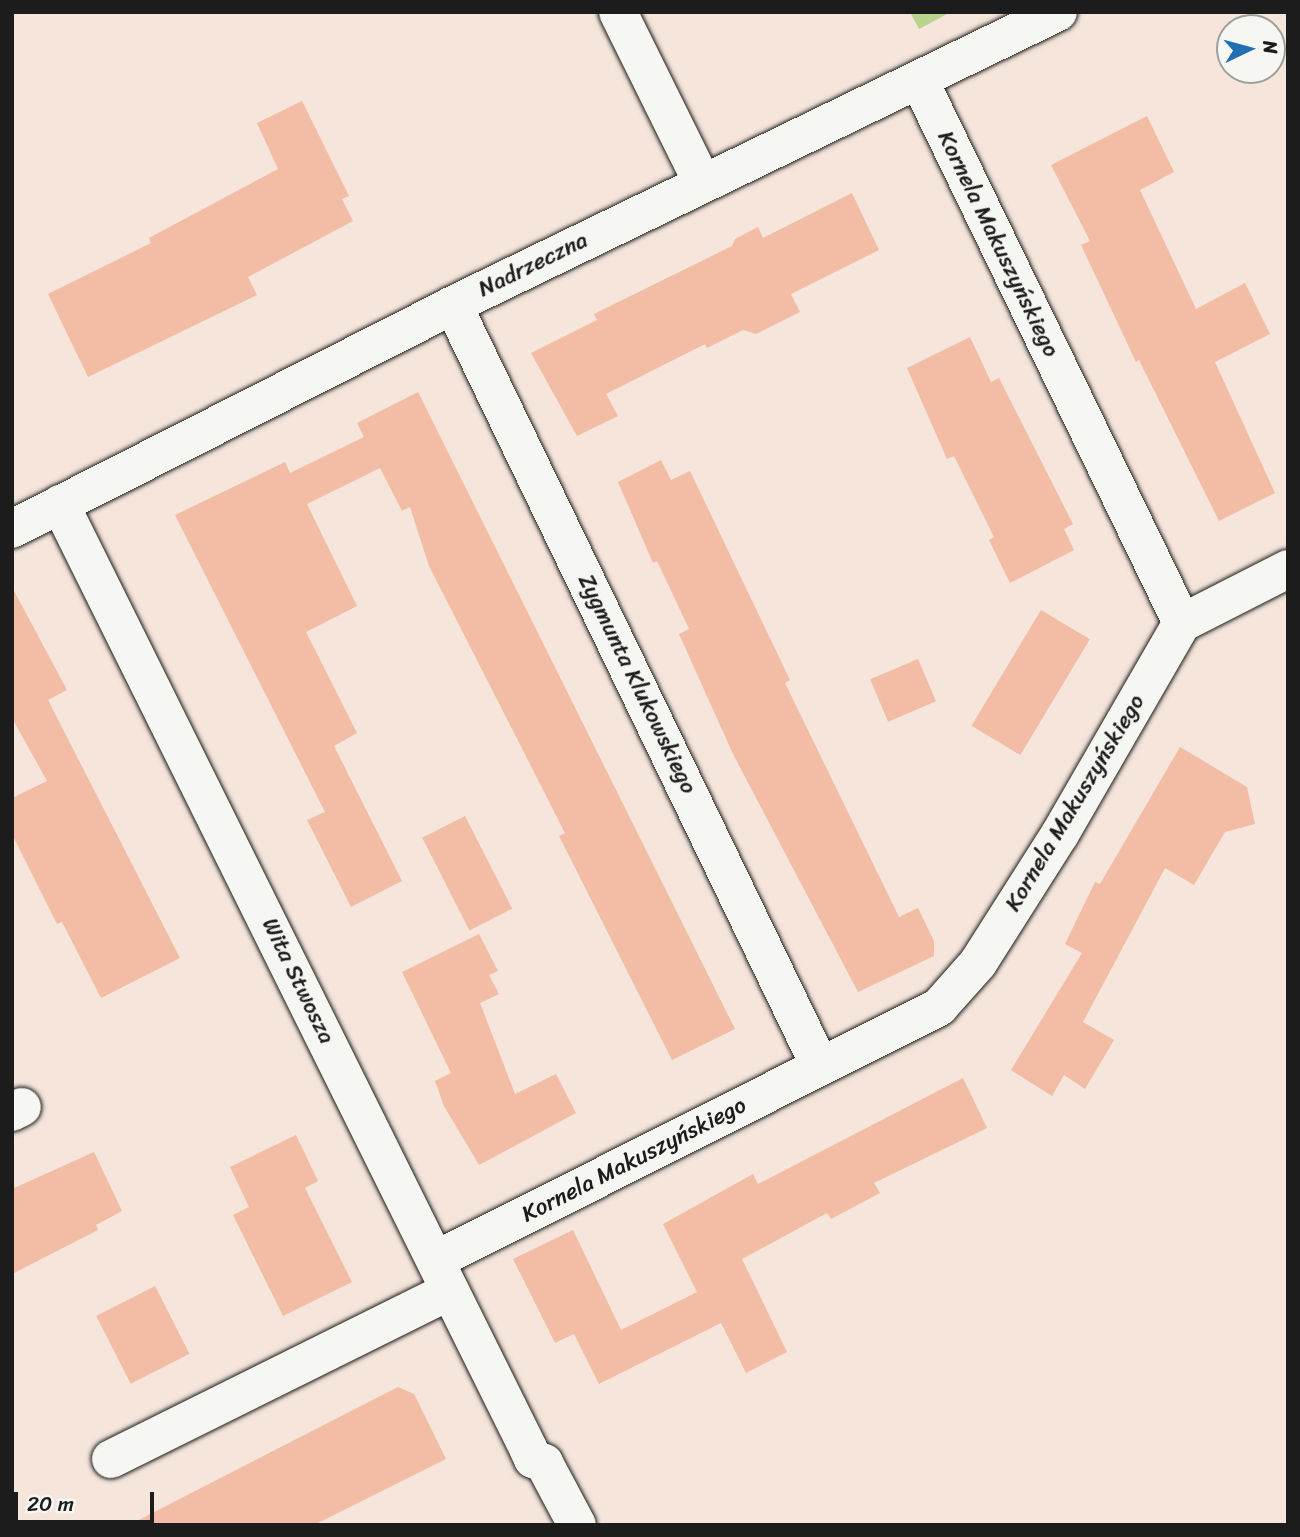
<!DOCTYPE html>
<meta charset="utf-8">
<style>
body{margin:0}
#map{position:relative;width:1300px;height:1537px;overflow:hidden;background:#f5e5db;font-family:Sriracha,sans-serif}
div>[style]{position:absolute}
.green>*{inset:0;background:#b9d48c}
.building>*{inset:0;background:#f2bca5;transform-origin:0 0}
.roads{filter:drop-shadow(0 0 2px #1c1c1c) drop-shadow(0 0 2px #1c1c1c)}
.minor>*{height:38px;margin:-19px;padding:0 19px;transform-origin:19px;border-radius:19px;background:#f6f6f2}
span{translate:-50% -50%;white-space:nowrap;text-align:center;line-height:1.15;-webkit-text-stroke:5px #f6f6f2;paint-order:stroke}
.street-label{font-size:23px;color:#1c1c1c}
.frame{position:absolute;inset:0;border:14px solid #1c1c1c;pointer-events:none}
.north{position:absolute;left:1216px;top:14px;width:70px;height:70px;box-sizing:border-box;background:#f6f6f2;border:2px solid #9f9f9c;border-radius:50%;rotate:85deg;font-size:19px;font-weight:700;line-height:28px;text-align:center;color:#1c1c1c}
.north::after{content:'';display:block;margin:auto;width:24px;height:32px;background:#1f6fb2;clip-path:polygon(50% 0,100% 100%,50% 72%,0 100%)}
.scale{position:absolute;left:14px;top:1492px;width:140px;height:32px;box-sizing:border-box;border:4px solid #1c1c1c;border-top:0;padding-left:9px;font-size:21px;line-height:24px;white-space:nowrap;color:#1c1c1c;-webkit-text-stroke:5px #f6f6f2;paint-order:stroke}
</style>
<div id="map">
<div class="green">
<i style="clip-path:polygon(910px 12px,951px 12px,919px 29px)"></i>
</div>
<div class="building">
<i style="clip-path:polygon(302px 101px,349px 196px,342px 199px,353px 221px,248px 277px,257px 295px,88px 377px,48px 294px,151px 243px,149px 238px,278px 169px,257px 123px)"></i>
<i style="clip-path:polygon(1147px 116px,1174px 172px,1140px 190px,1196px 309px,1245px 283px,1270px 334px,1215px 362px,1275px 493px,1219px 521px,1139px 360px,1136px 362px,1081px 245px,1090px 241px,1051px 165px)"></i>
<i style="clip-path:polygon(852px 193px,879px 250px,791px 294px,800px 312px,756px 334px,743px 330px,707px 348px,705px 344px,606px 394px,618px 416px,577px 436px,531px 353px,597px 320px,594px 314px,732px 246px,735px 239px,758px 227px,763px 238px)"></i>
<i style="clip-path:polygon(970px 337px,991px 382px,999px 378px,1073px 524px,1064px 529px,1074px 550px,1010px 583px,989px 540px,994px 537px,954px 456px,947px 459px,907px 368px)"></i>
<i style="clip-path:polygon(418px 392px,735px 1029px,672px 1060px,559px 836px,565px 833px,429px 566px,410px 507px,402px 511px,380px 468px,307px 504px,357px 606px,306px 632px,357px 733px,334px 746px,402px 881px,351px 907px,307px 820px,325px 812px,175px 515px,285px 462px,290px 473px,364px 437px,357px 423px)"></i>
<i style="clip-path:polygon(661px 460px,671px 480px,690px 471px,790px 680px,785px 683px,899px 917px,918px 908px,934px 941px,934px 956px,858px 992px,733px 754px,679px 634px,689px 629px,657px 561px,653px 563px,618px 482px)"></i>
<i style="clip-path:polygon(12px 587px,67px 690px,48px 700px,180px 958px,101px 998px,62px 922px,57px 924px,12px 834px,12px 798px,47px 781px,12px 718px)"></i>
<i style="left:1041px;top:610px;width:57px;height:135px;rotate:31deg"></i>
<i style="left:918px;top:659px;width:46px;height:52px;rotate:67deg"></i>
<i style="clip-path:polygon(1180px 747px,1247px 787px,1255px 824px,1225px 832px,1194px 885px,1165px 868px,1083px 1022px,1114px 1040px,1085px 1089px,1064px 1075px,1052px 1096px,1011px 1070px,1082px 953px,1065px 944px,1095px 882px,1100px 884px)"></i>
<i style="left:465px;top:816px;width:104px;height:48px;rotate:63deg"></i>
<i style="clip-path:polygon(479px 934px,498px 971px,489px 975px,499px 994px,480px 1003px,515px 1094px,556px 1074px,576px 1113px,479px 1165px,444px 1106px,435px 1081px,451px 1073px,402px 972px)"></i>
<i style="clip-path:polygon(963px 1078px,987px 1128px,874px 1183px,880px 1193px,831px 1219px,827px 1213px,742px 1259px,787px 1352px,746px 1373px,721px 1323px,599px 1384px,574px 1334px,555px 1343px,513px 1259px,573px 1230px,621px 1330px,697px 1292px,663px 1224px,753px 1174px,758px 1184px)"></i>
<i style="clip-path:polygon(296px 1135px,318px 1181px,305px 1188px,352px 1282px,283px 1316px,233px 1215px,249px 1207px,230px 1167px)"></i>
<i style="clip-path:polygon(94px 1152px,122px 1211px,96px 1225px,98px 1230px,12px 1274px,12px 1189px)"></i>
<i style="left:155px;top:1286px;width:76px;height:66px;rotate:63deg"></i>
<i style="clip-path:polygon(398px 1387px,414px 1394px,446px 1459px,314px 1525px,129px 1525px)"></i>
</div>
<div class="roads">
<div class="minor">
<i style="left:618px;top:12px;width:190px;rotate:63.7deg"></i>
<i style="left:453px;top:305px;width:843px;rotate:64.26deg"></i>
<i style="left:60px;top:504px;width:1054px;rotate:63.63deg"></i>
<i style="left:528px;top:1448px;width:12px;rotate:66deg"></i>
<i style="left:533px;top:1459px;width:12px;rotate:20deg"></i>
<i style="left:544px;top:1463px;width:70px;rotate:62deg"></i>
<i style="left:12px;top:529px;width:495px;rotate:-26.9deg"></i>
<i style="left:453px;top:305px;width:672px;rotate:-25.84deg"></i>
<i style="left:1182px;top:623px;width:119px;rotate:-27deg"></i>
<i style="left:12px;top:1112px;width:11px;rotate:-27deg"></i>
<i style="left:436px;top:1260px;width:563px;rotate:-26.7deg"></i>
<i style="left:939px;top:1007px;width:59px;rotate:-48.4deg"></i>
<i style="left:978px;top:963px;width:153px;rotate:-57.6deg"></i>
<i style="left:1060px;top:834px;width:244px;rotate:-60deg"></i>
<i style="left:1182px;top:623px;width:601px;rotate:-115.84deg"></i>
<i style="left:111px;top:1459px;width:378px;rotate:-26.4deg"></i>
</div>
</div>
<div class="street-label">
<span style="left:998px;top:244px;rotate:64deg">Kornela Makuszyńskiego</span>
<span style="left:533px;top:265px;rotate:-26deg">Nadrzeczna</span>
<span style="left:637px;top:684px;rotate:64deg">Zygmunta Klukowskiego</span>
<span style="left:1075px;top:803px;rotate:-59deg">Kornela Makuszyńskiego</span>
<span style="left:298px;top:981px;rotate:64deg">Wita Stwosza</span>
<span style="left:634px;top:1160px;rotate:-27deg">Kornela Makuszyńskiego</span>
</div>
<div class="frame"></div>
<div class="north">N</div>
<div class="scale">20 m</div>
</div>
